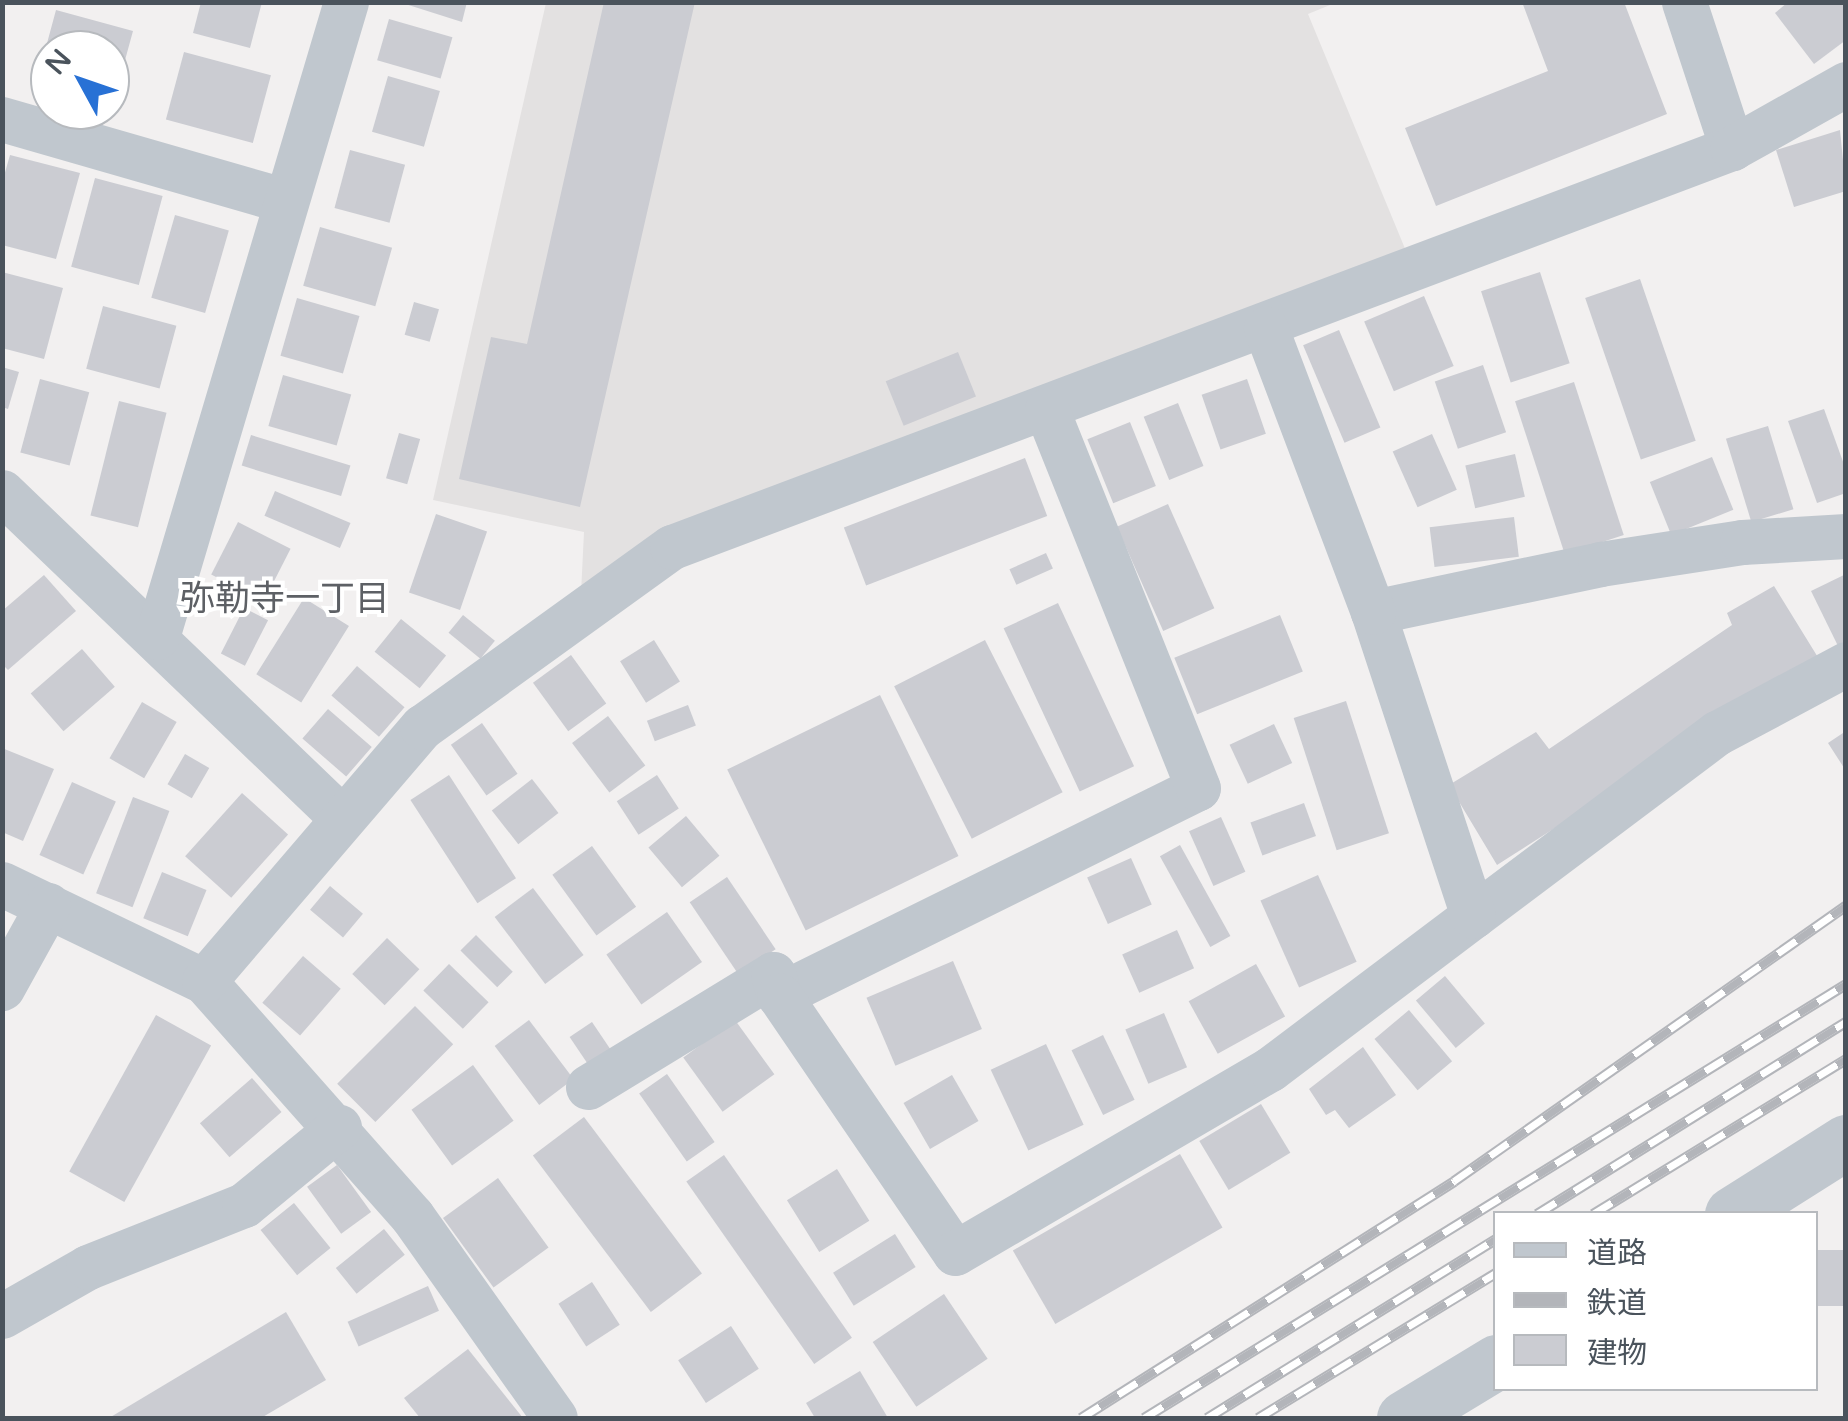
<!DOCTYPE html>
<meta charset="utf-8">
<style>
body{margin:0}
#map{position:relative;width:1848px;height:1421px;overflow:hidden;background:#f2f0f0;font-family:"Varela Round","Noto Sans JP",sans-serif}
div>[style]{position:absolute}
.education>*{inset:0;background:#e3e1e1}
.building>*{inset:0;background:#cbccd2;transform-origin:0 0}
.minor>*{height:45px;margin:-22.5px;padding:0 22.5px;transform-origin:22.5px;border-radius:22.5px;background:#c0c7ce}
.tertiary>*{height:55px;margin:-27.5px;padding:0 27.5px;transform-origin:27.5px;border-radius:27.5px;background:#c0c7ce}
.rail>*{height:11px;margin-top:-5.5px;transform-origin:0;background:repeating-linear-gradient(90deg,#fff 0 22px,#b3b5ba 0 44px);box-sizing:border-box;border-block:2px solid #b3b5ba}
span{translate:-50% -50%;white-space:nowrap;text-align:center;line-height:1.15;-webkit-text-stroke:8px #fff;paint-order:stroke}
.neighbourhood-label{font-size:35px;color:#5d6065}
.frame{position:absolute;inset:0;border:5px solid #4a535c;pointer-events:none}
.legend{position:absolute;left:1493px;top:1211px;width:325px;height:180px;box-sizing:border-box;background:#fff;border:2px solid #b7babe;margin:0;padding:12px 18px;list-style:none;font-size:30px;color:#4a535c}
.legend li{display:flex;align-items:center;gap:20px;height:50px}
.legend b{width:50px;border:2px solid #b7babe}
.north{position:absolute;left:30px;top:30px;width:100px;height:100px;box-sizing:border-box;background:#fff;border:2px solid #b7babe;border-radius:50%;rotate:310deg;font-size:28px;font-weight:700;line-height:40px;text-align:center;color:#4a535c}
.north::after{content:'';display:block;margin:auto;width:35px;height:45px;background:#2871d5;clip-path:polygon(50% 0,100% 100%,50% 72%,0 100%)}
</style>
<div id="map">
<div class="education">
<i style="clip-path:polygon(546px 3px,1335px 3px,1308px 14px,1406px 251px,581px 593px,584px 532px,433px 500px)"></i>
</div>
<div class="building">
<i style="clip-path:polygon(201px 2px,262px 2px,250px 48px,193px 33px)"></i>
<i style="clip-path:polygon(399px 2px,467px 2px,462px 22px)"></i>
<i style="clip-path:polygon(604px 2px,695px 2px,580px 507px,459px 479px,491px 337px,527px 344px)"></i>
<i style="clip-path:polygon(1522px 2px,1624px 2px,1667px 114px,1436px 206px,1405px 128px,1548px 71px)"></i>
<i style="clip-path:polygon(1788px 2px,1846px 2px,1846px 40px,1814px 64px,1775px 13px)"></i>
<i style="clip-path:polygon(56px 10px,133px 31px,113px 104px,110px 50px,50px 50px,50px 87px,36px 84px)"></i>
<i style="left:389px;top:19px;width:66px;height:43px;rotate:16deg"></i>
<i style="left:184px;top:52px;width:90px;height:70px;rotate:15deg"></i>
<i style="left:388px;top:76px;width:54px;height:58px;rotate:16deg"></i>
<i style="clip-path:polygon(1840px 130px,1846px 191px,1794px 207px,1776px 150px)"></i>
<i style="left:350px;top:150px;width:57px;height:60px;rotate:15deg"></i>
<i style="clip-path:polygon(10px 155px,80px 173px,56px 259px,2px 245px,2px 183px)"></i>
<i style="left:95px;top:178px;width:70px;height:92px;rotate:15deg"></i>
<i style="left:175px;top:215px;width:56px;height:86px;rotate:16deg"></i>
<i style="left:320px;top:227px;width:75px;height:61px;rotate:16deg"></i>
<i style="clip-path:polygon(2px 272px,63px 288px,44px 359px,2px 348px)"></i>
<i style="left:1540px;top:272px;width:96px;height:62px;rotate:72deg"></i>
<i style="left:1640px;top:279px;width:171px;height:58px;rotate:71deg"></i>
<i style="left:1424px;top:296px;width:76px;height:65px;rotate:67deg"></i>
<i style="left:297px;top:298px;width:65px;height:60px;rotate:16deg"></i>
<i style="left:414px;top:302px;width:26px;height:34px;rotate:16deg"></i>
<i style="left:103px;top:306px;width:76px;height:65px;rotate:15deg"></i>
<i style="left:1339px;top:330px;width:106px;height:39px;rotate:67deg"></i>
<i style="left:958px;top:352px;width:48px;height:78px;rotate:68deg"></i>
<i style="left:1483px;top:365px;width:71px;height:51px;rotate:71deg"></i>
<i style="clip-path:polygon(2px 367px,19px 372px,8px 409px,2px 407px)"></i>
<i style="left:283px;top:375px;width:71px;height:53px;rotate:16deg"></i>
<i style="left:40px;top:379px;width:51px;height:76px;rotate:15deg"></i>
<i style="left:1247px;top:379px;width:58px;height:48px;rotate:71deg"></i>
<i style="left:1574px;top:382px;width:161px;height:62px;rotate:72deg"></i>
<i style="left:119px;top:401px;width:49px;height:118px;rotate:14deg"></i>
<i style="left:1178px;top:403px;width:68px;height:37px;rotate:68deg"></i>
<i style="clip-path:polygon(1824px 409px,1846px 470px,1846px 493px,1817px 503px,1788px 421px)"></i>
<i style="left:1130px;top:422px;width:69px;height:46px;rotate:68deg"></i>
<i style="left:1768px;top:426px;width:87px;height:44px;rotate:73deg"></i>
<i style="left:399px;top:433px;width:22px;height:47px;rotate:16deg"></i>
<i style="left:1432px;top:434px;width:61px;height:43px;rotate:66deg"></i>
<i style="left:251px;top:435px;width:104px;height:32px;rotate:17deg"></i>
<i style="left:1515px;top:454px;width:44px;height:51px;rotate:77deg"></i>
<i style="left:1712px;top:457px;width:57px;height:67px;rotate:68deg"></i>
<i style="left:1025px;top:458px;width:62px;height:194px;rotate:69deg"></i>
<i style="left:275px;top:491px;width:82px;height:27px;rotate:23deg"></i>
<i style="left:1168px;top:504px;width:114px;height:56px;rotate:66deg"></i>
<i style="left:436px;top:514px;width:54px;height:83px;rotate:19deg"></i>
<i style="left:1514px;top:517px;width:40px;height:85px;rotate:83deg"></i>
<i style="left:238px;top:522px;width:59px;height:59px;rotate:27deg"></i>
<i style="left:1046px;top:553px;width:17px;height:40px;rotate:66deg"></i>
<i style="clip-path:polygon(1846px 574px,1846px 642px,1838px 646px,1811px 591px)"></i>
<i style="clip-path:polygon(44px 575px,76px 611px,8px 670px,2px 664px,2px 611px)"></i>
<i style="clip-path:polygon(1774px 586px,1819px 659px,1497px 865px,1449px 785px,1536px 732px,1549px 749px,1732px 625px,1727px 613px)"></i>
<i style="left:304px;top:598px;width:53px;height:90px;rotate:32deg"></i>
<i style="left:1058px;top:603px;width:180px;height:60px;rotate:65deg"></i>
<i style="left:244px;top:608px;width:27px;height:51px;rotate:27deg"></i>
<i style="left:463px;top:615px;width:41px;height:23px;rotate:39deg"></i>
<i style="left:1280px;top:615px;width:61px;height:114px;rotate:68deg"></i>
<i style="left:401px;top:619px;width:58px;height:42px;rotate:39deg"></i>
<i style="left:654px;top:640px;width:49px;height:40px;rotate:58deg"></i>
<i style="left:985px;top:640px;width:171px;height:102px;rotate:63deg"></i>
<i style="left:82px;top:649px;width:50px;height:68px;rotate:49deg"></i>
<i style="left:571px;top:655px;width:60px;height:47px;rotate:54deg"></i>
<i style="left:357px;top:666px;width:63px;height:39px;rotate:41deg"></i>
<i style="left:880px;top:695px;width:179px;height:170px;rotate:64deg"></i>
<i style="left:1346px;top:701px;width:139px;height:55px;rotate:72deg"></i>
<i style="left:142px;top:702px;width:40px;height:65px;rotate:30deg"></i>
<i style="left:688px;top:705px;width:22px;height:44px;rotate:69deg"></i>
<i style="left:328px;top:709px;width:58px;height:39px;rotate:41deg"></i>
<i style="left:608px;top:716px;width:62px;height:45px;rotate:53deg"></i>
<i style="left:482px;top:723px;width:62px;height:38px;rotate:55deg"></i>
<i style="left:1274px;top:724px;width:43px;height:49px;rotate:65deg"></i>
<i style="clip-path:polygon(1846px 731px,1846px 771px,1828px 743px)"></i>
<i style="clip-path:polygon(2px 748px,54px 769px,23px 841px,2px 832px)"></i>
<i style="left:185px;top:754px;width:28px;height:35px;rotate:30deg"></i>
<i style="left:449px;top:775px;width:123px;height:46px;rotate:57deg"></i>
<i style="left:657px;top:775px;width:40px;height:48px;rotate:57deg"></i>
<i style="left:532px;top:779px;width:43px;height:51px;rotate:52deg"></i>
<i style="left:72px;top:782px;width:48px;height:80px;rotate:24deg"></i>
<i style="left:242px;top:793px;width:62px;height:85px;rotate:42deg"></i>
<i style="left:133px;top:797px;width:39px;height:103px;rotate:21deg"></i>
<i style="left:1304px;top:803px;width:35px;height:57px;rotate:70deg"></i>
<i style="left:686px;top:816px;width:52px;height:49px;rotate:50deg"></i>
<i style="left:1221px;top:817px;width:60px;height:35px;rotate:66deg"></i>
<i style="left:1180px;top:845px;width:104px;height:23px;rotate:61deg"></i>
<i style="left:592px;top:846px;width:75px;height:49px;rotate:54deg"></i>
<i style="left:1131px;top:858px;width:51px;height:48px;rotate:66deg"></i>
<i style="left:162px;top:872px;width:48px;height:50px;rotate:22deg"></i>
<i style="left:1318px;top:875px;width:95px;height:63px;rotate:66deg"></i>
<i style="left:727px;top:877px;width:87px;height:45px;rotate:56deg"></i>
<i style="left:330px;top:886px;width:43px;height:31px;rotate:40deg"></i>
<i style="left:533px;top:888px;width:84px;height:48px;rotate:53deg"></i>
<i style="left:667px;top:912px;width:61px;height:74px;rotate:55deg"></i>
<i style="left:1177px;top:930px;width:42px;height:60px;rotate:66deg"></i>
<i style="left:476px;top:935px;width:52px;height:22px;rotate:45deg"></i>
<i style="left:387px;top:938px;width:45px;height:50px;rotate:44deg"></i>
<i style="left:303px;top:956px;width:50px;height:62px;rotate:41deg"></i>
<i style="left:953px;top:961px;width:74px;height:94px;rotate:67deg"></i>
<i style="left:449px;top:964px;width:55px;height:37px;rotate:44deg"></i>
<i style="left:1256px;top:964px;width:60px;height:77px;rotate:61deg"></i>
<i style="left:1445px;top:976px;width:62px;height:38px;rotate:50deg"></i>
<i style="left:415px;top:1006px;width:54px;height:110px;rotate:45deg"></i>
<i style="left:1409px;top:1010px;width:67px;height:45px;rotate:50deg"></i>
<i style="left:1164px;top:1013px;width:59px;height:42px;rotate:67deg"></i>
<i style="left:156px;top:1015px;width:63px;height:179px;rotate:29deg"></i>
<i style="left:529px;top:1020px;width:74px;height:43px;rotate:53deg"></i>
<i style="left:735px;top:1020px;width:67px;height:64px;rotate:54deg"></i>
<i style="left:592px;top:1022px;width:41px;height:27px;rotate:56deg"></i>
<i style="left:1103px;top:1035px;width:72px;height:35px;rotate:64deg"></i>
<i style="left:1046px;top:1044px;width:89px;height:61px;rotate:65deg"></i>
<i style="clip-path:polygon(1363px 1047px,1396px 1095px,1349px 1128px,1335px 1110px,1326px 1115px,1309px 1089px)"></i>
<i style="left:473px;top:1065px;width:69px;height:76px;rotate:54deg"></i>
<i style="left:667px;top:1074px;width:83px;height:34px;rotate:55deg"></i>
<i style="left:952px;top:1075px;width:53px;height:56px;rotate:60deg"></i>
<i style="left:252px;top:1078px;width:45px;height:69px;rotate:49deg"></i>
<i style="left:1261px;top:1104px;width:57px;height:72px;rotate:59deg"></i>
<i style="left:584px;top:1117px;width:196px;height:64px;rotate:53deg"></i>
<i style="left:1180px;top:1154px;width:85px;height:193px;rotate:60deg"></i>
<i style="left:724px;top:1155px;width:223px;height:46px;rotate:55deg"></i>
<i style="left:337px;top:1165px;width:58px;height:37px;rotate:54deg"></i>
<i style="left:837px;top:1169px;width:61px;height:59px;rotate:58deg"></i>
<i style="left:498px;top:1178px;width:86px;height:68px;rotate:54deg"></i>
<i style="left:294px;top:1203px;width:58px;height:43px;rotate:51deg"></i>
<i style="left:384px;top:1229px;width:33px;height:62px;rotate:51deg"></i>
<i style="left:895px;top:1234px;width:39px;height:73px;rotate:58deg"></i>
<i style="left:1846px;top:1250px;width:56px;height:30px;rotate:90deg"></i>
<i style="left:592px;top:1282px;width:51px;height:40px;rotate:57deg"></i>
<i style="left:428px;top:1286px;width:27px;height:88px;rotate:66deg"></i>
<i style="left:944px;top:1294px;width:78px;height:86px;rotate:56deg"></i>
<i style="clip-path:polygon(286px 1312px,326px 1380px,261px 1418px,109px 1418px)"></i>
<i style="left:731px;top:1326px;width:51px;height:63px;rotate:57deg"></i>
<i style="clip-path:polygon(468px 1349px,523px 1418px,420px 1418px,404px 1398px)"></i>
<i style="clip-path:polygon(860px 1371px,888px 1418px,815px 1418px,806px 1403px)"></i>
</div>
<div class="minor">
<i style="left:1684px;top:2px;width:154px;rotate:71.8deg"></i>
<i style="left:2px;top:119px;width:292px;rotate:16.1deg"></i>
<i style="left:2px;top:492px;width:471px;rotate:43.8deg"></i>
<i style="left:1373px;top:612px;width:232px;rotate:-11.9deg"></i>
<i style="left:1600px;top:564px;width:144px;rotate:-8.8deg"></i>
<i style="left:1742px;top:542px;width:104px;rotate:-3.3deg"></i>
<i style="left:157px;top:637px;width:663px;rotate:-73.43deg"></i>
<i style="left:2px;top:884px;width:224px;rotate:25.7deg"></i>
<i style="left:204px;top:981px;width:314px;rotate:48.5deg"></i>
<i style="left:412px;top:1216px;width:247px;rotate:54.7deg"></i>
<i style="left:1473px;top:916px;width:305px;rotate:-36.9deg"></i>
<i style="left:1717px;top:733px;width:146px;rotate:-28.1deg"></i>
<i style="left:204px;top:981px;width:335px;rotate:-49.4deg"></i>
<i style="left:422px;top:727px;width:308px;rotate:-35.8deg"></i>
<i style="left:672px;top:547px;width:1133px;rotate:-20.63deg"></i>
<i style="left:1732px;top:148px;width:131px;rotate:-29.3deg"></i>
<i style="left:2px;top:988px;width:95px;rotate:-61deg"></i>
<i style="left:779px;top:995px;width:467px;rotate:-26.3deg"></i>
<i style="left:1198px;top:788px;width:407px;rotate:-111.8deg"></i>
<i style="left:588px;top:1087px;width:217px;rotate:-31.4deg"></i>
<i style="left:773px;top:974px;width:22px;rotate:74deg"></i>
<i style="left:779px;top:995px;width:312px;rotate:55.7deg"></i>
<i style="left:955px;top:1253px;width:365px;rotate:-30.3deg"></i>
<i style="left:1270px;top:1069px;width:254px;rotate:-37deg"></i>
<i style="left:1473px;top:916px;width:320px;rotate:-108.2deg"></i>
<i style="left:1373px;top:612px;width:303px;rotate:-110.7deg"></i>
<i style="left:2px;top:1316px;width:99px;rotate:-29.7deg"></i>
<i style="left:88px;top:1267px;width:168px;rotate:-21.7deg"></i>
<i style="left:244px;top:1205px;width:123px;rotate:-39.4deg"></i>
</div>
<div class="tertiary">
<i style="left:1732px;top:1214px;width:135px;rotate:-32.3deg"></i>
<i style="left:1404px;top:1418px;width:108px;rotate:-31.3deg"></i>
</div>
<div class="rail">
<i style="left:1537px;top:1214px;width:364px;rotate:-31.9deg"></i>
<i style="left:1593px;top:1214px;width:297px;rotate:-31.5deg"></i>
<i style="left:1081px;top:1418px;width:442px;rotate:-32.4deg"></i>
<i style="left:1454px;top:1181px;width:479px;rotate:-35.1deg"></i>
<i style="left:1144px;top:1418px;width:825px;rotate:-31.73deg"></i>
<i style="left:1207px;top:1418px;width:340px;rotate:-31.8deg"></i>
<i style="left:1258px;top:1418px;width:279px;rotate:-31.4deg"></i>
</div>
<div class="neighbourhood-label">
<span style="left:285px;top:599px">弥勒寺一丁目</span>
</div>
<div class="frame"></div>
<ul class="legend">
<li><b style="height:12px;background:#c0c7ce"></b>道路</li>
<li><b style="height:12px;background:#b3b5ba"></b>鉄道</li>
<li><b style="height:28px;background:#cbccd2"></b>建物</li>
</ul>
<div class="north">N</div>
</div>
